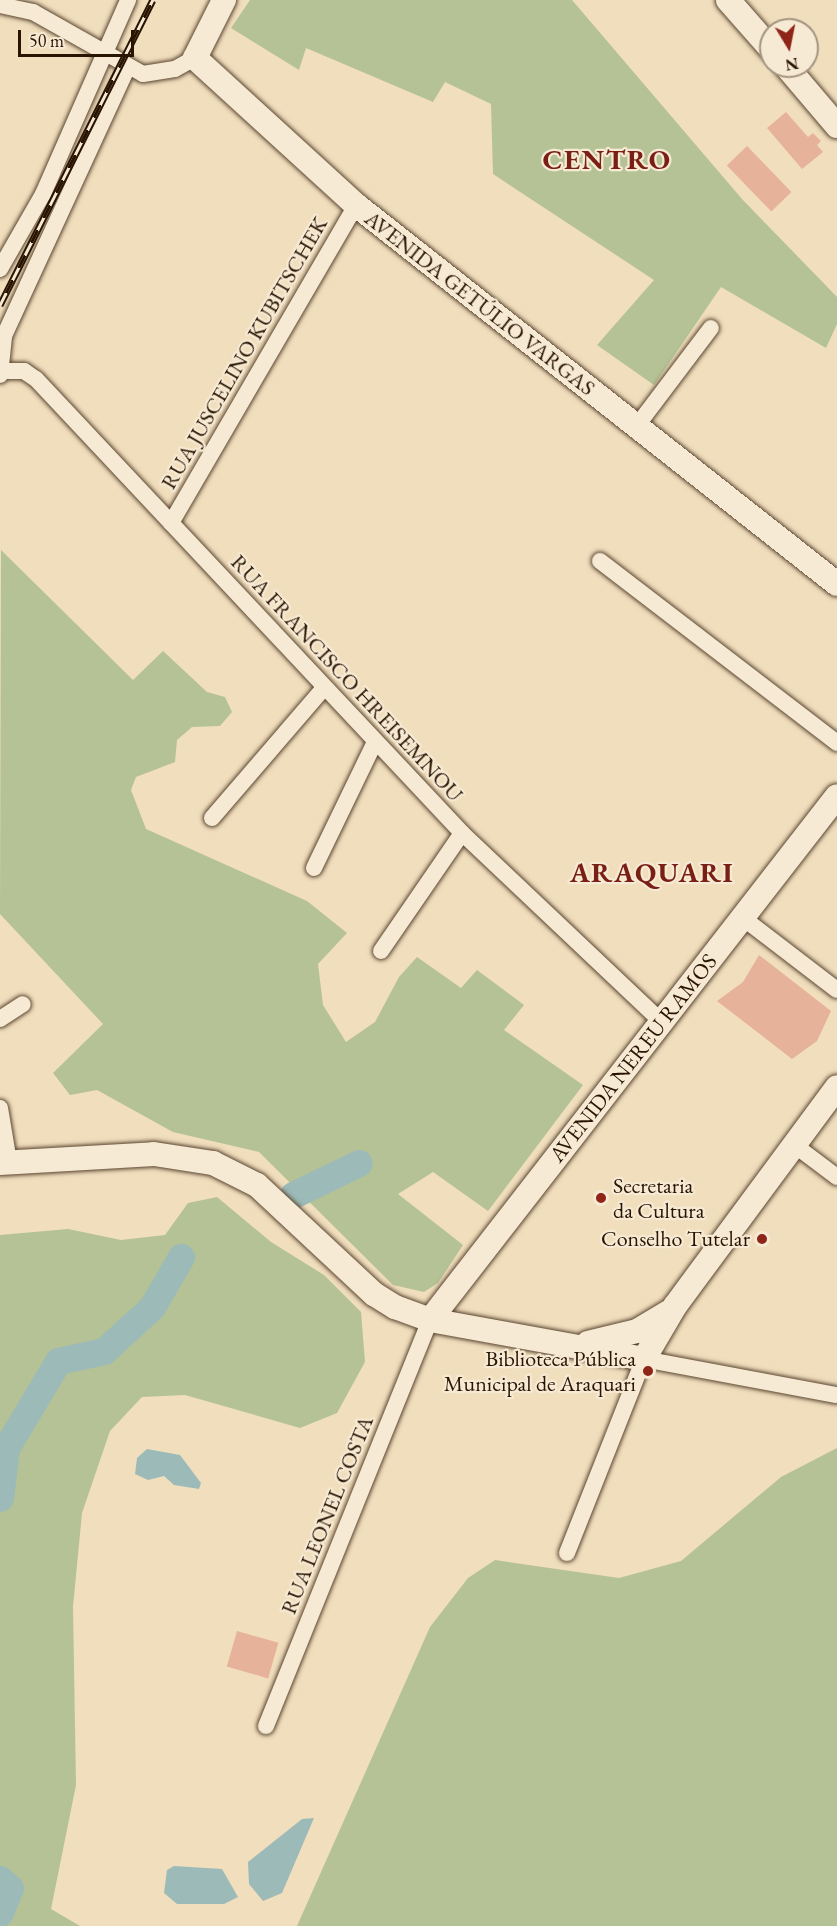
<!DOCTYPE html>
<meta charset="utf-8">
<style>
body{margin:0}
#map{position:relative;width:837px;height:1926px;overflow:hidden;background:#f1debd;font-family:"EB Garamond",serif}
div>[style]{position:absolute}
.green>*{inset:0;background:#b5c295}
.water>*{inset:0;background:#9cbbb8}
.river>*{height:27px;margin:-13.5px;padding:0 13.5px;transform-origin:13.5px;border-radius:13.5px;background:#9cbbb8}
.building>*{inset:0;background:#e7b29a;transform-origin:0 0}
.roads{filter:drop-shadow(0 0 2px #5b4631) drop-shadow(0 0 2px #5b4631)}
.street>*{height:16px;margin:-8px;padding:0 8px;transform-origin:8px;border-radius:8px;background:#f6ead4}
.secondary>*{height:24px;margin:-12px;padding:0 12px;transform-origin:12px;border-radius:12px;background:#f6ead4}
.rail>*{height:7px;margin-top:-3.5px;transform-origin:0;background:repeating-linear-gradient(90deg,#f6ead4 0 14px,#291402 0 28px);box-sizing:border-box;border-block:2px solid #291402}
.dots>*{width:16px;height:16px;translate:-50% -50%;box-sizing:border-box;border:3px solid #f6ead4;border-radius:50%}
span{translate:-50% -50%;white-space:nowrap;text-align:center;line-height:1.15;-webkit-text-stroke:4.5px #f6ead4;paint-order:stroke}
.street-label{font-size:22px;color:#291402}
.poi-label{font-size:22px;color:#291402}
.left{translate:0 -50%;text-align:left}
.right{translate:-100% -50%;text-align:right}
.district-label{font-size:28px;color:#7a1f14;font-weight:700;letter-spacing:1.5px}
.north{position:absolute;left:759px;top:18px;width:60px;height:60px;box-sizing:border-box;background:#f6ead4;border:2px solid #a49480;border-radius:50%;rotate:170deg;font-size:16px;font-weight:700;line-height:24px;text-align:center;color:#291402}
.north::after{content:'';display:block;margin:auto;width:21px;height:27px;background:#8f2418;clip-path:polygon(50% 0,100% 100%,50% 72%,0 100%)}
.scale{position:absolute;left:18px;top:30px;width:116px;height:27px;box-sizing:border-box;border:3px solid #291402;border-top:0;padding-left:8px;font-size:18px;line-height:21px;white-space:nowrap;color:#291402;-webkit-text-stroke:4px #f6ead4;paint-order:stroke}
</style>
<div id="map">
<div class="green">
<i style="clip-path:polygon(250px 0,572px 0,742px 199px,837px 297px,837px 324px,826px 348px,721px 287px,654px 385px,597px 345px,654px 280px,493px 174px,491px 104px,445px 82px,433px 102px,306px 48px,299px 70px,231px 28px)"></i>
<i style="clip-path:polygon(1px 550px,133px 680px,163px 651px,207px 692px,225px 697px,232px 712px,220px 726px,192px 727px,177px 740px,175px 762px,136px 777px,131px 790px,146px 829px,307px 901px,347px 933px,318px 964px,323px 1005px,346px 1042px,375px 1022px,399px 977px,417px 957px,461px 988px,477px 970px,524px 1005px,504px 1030px,583px 1085px,488px 1211px,433px 1172px,398px 1194px,463px 1245px,438px 1283px,424px 1292px,393px 1285px,259px 1152px,173px 1132px,97px 1090px,70px 1095px,53px 1073px,103px 1024px,0 914px)"></i>
<i style="clip-path:polygon(217px 1197px,271px 1242px,324px 1275px,361px 1312px,365px 1362px,337px 1413px,300px 1428px,185px 1395px,142px 1397px,110px 1431px,82px 1513px,73px 1607px,76px 1785px,51px 1909px,80px 1926px,0 1926px,0 1235px,68px 1229px,121px 1240px,165px 1235px,188px 1203px)"></i>
<i style="clip-path:polygon(837px 1448px,837px 1926px,297px 1926px,430px 1627px,468px 1578px,495px 1560px,619px 1578px,681px 1561px,781px 1477px)"></i>
</div>
<div class="water">
<i style="clip-path:polygon(147px 1449px,180px 1455px,201px 1483px,199px 1489px,174px 1485px,164px 1476px,148px 1480px,135px 1474px,137px 1458px)"></i>
<i style="clip-path:polygon(314px 1818px,282px 1893px,263px 1901px,249px 1884px,248px 1862px,302px 1819px)"></i>
<i style="clip-path:polygon(174px 1866px,222px 1869px,238px 1897px,224px 1904px,177px 1904px,164px 1893px,167px 1870px)"></i>
</div>
<div class="river">
<i style="left:293px;top:1195px;width:73px;rotate:-25.9deg"></i>
<i style="left:0;top:1498px;width:50px;rotate:-83.2deg"></i>
<i style="left:6px;top:1448px;width:101px;rotate:-59.1deg"></i>
<i style="left:58px;top:1361px;width:47px;rotate:-12.3deg"></i>
<i style="left:104px;top:1351px;width:65px;rotate:-42.5deg"></i>
<i style="left:152px;top:1307px;width:58px;rotate:-59.9deg"></i>
<i style="left:0;top:1879px;width:13px;rotate:42deg"></i>
<i style="left:10px;top:1888px;width:27px;rotate:112deg"></i>
</div>
<div class="building">
<i style="clip-path:polygon(786px 112px,808px 137px,813px 133px,821px 141px,817px 145px,823px 152px,802px 169px,767px 128px)"></i>
<i style="left:747px;top:146px;width:64px;height:28px;rotate:46deg"></i>
<i style="clip-path:polygon(759px 955px,831px 1011px,817px 1041px,792px 1059px,717px 1001px,743px 982px)"></i>
<i style="left:237px;top:1631px;width:43px;height:37px;rotate:16deg"></i>
</div>
<div class="roads">
<div class="street">
<i style="left:0;top:5px;width:34px;rotate:12deg"></i>
<i style="left:33px;top:12px;width:126px;rotate:29.4deg"></i>
<i style="left:143px;top:74px;width:32px;rotate:-9deg"></i>
<i style="left:175px;top:69px;width:23px;rotate:-29deg"></i>
<i style="left:0;top:269px;width:86px;rotate:-60.2deg"></i>
<i style="left:43px;top:194px;width:212px;rotate:-66.3deg"></i>
<i style="left:3px;top:371px;width:21px"></i>
<i style="left:24px;top:371px;width:14px;rotate:34deg"></i>
<i style="left:36px;top:379px;width:623px;rotate:46.82deg"></i>
<i style="left:462px;top:833px;width:275px;rotate:43.4deg"></i>
<i style="left:0;top:375px;width:39px;rotate:-84deg"></i>
<i style="left:4px;top:336px;width:294px;rotate:-65.3deg"></i>
<i style="left:636px;top:427px;width:124px;rotate:-52.9deg"></i>
<i style="left:171px;top:523px;width:368px;rotate:-59.8deg"></i>
<i style="left:600px;top:561px;width:299px;rotate:37.5deg"></i>
<i style="left:212px;top:818px;width:172px;rotate:-49.3deg"></i>
<i style="left:314px;top:868px;width:140px;rotate:-64.2deg"></i>
<i style="left:743px;top:918px;width:118px;rotate:37.5deg"></i>
<i style="left:381px;top:951px;width:143px;rotate:-55.5deg"></i>
<i style="left:0;top:1019px;width:27px;rotate:-33deg"></i>
<i style="left:0;top:1108px;width:55px;rotate:80.5deg"></i>
<i style="left:793px;top:1144px;width:55px;rotate:36.9deg"></i>
<i style="left:567px;top:1553px;width:209px;rotate:-68.4deg"></i>
<i style="left:644px;top:1359px;width:196px;rotate:10.6deg"></i>
<i style="left:266px;top:1726px;width:438px;rotate:-68deg"></i>
</div>
<div class="secondary">
<i style="left:224px;top:0;width:65px;rotate:116.6deg"></i>
<i style="left:195px;top:58px;width:218px;rotate:42.4deg"></i>
<i style="left:356px;top:205px;width:612px;rotate:38.24deg"></i>
<i style="left:728px;top:0;width:65px;rotate:48.7deg"></i>
<i style="left:786px;top:66px;width:79px;rotate:49.6deg"></i>
<i style="left:0;top:1163px;width:154px;rotate:-3.3deg"></i>
<i style="left:154px;top:1154px;width:60px;rotate:8.7deg"></i>
<i style="left:213px;top:1163px;width:49px;rotate:26.6deg"></i>
<i style="left:257px;top:1185px;width:160px;rotate:43deg"></i>
<i style="left:374px;top:1294px;width:25px;rotate:32deg"></i>
<i style="left:395px;top:1307px;width:37px;rotate:20deg"></i>
<i style="left:430px;top:1320px;width:218px;rotate:10.3deg"></i>
<i style="left:644px;top:1359px;width:61px;rotate:-59.7deg"></i>
<i style="left:675px;top:1306px;width:272px;rotate:-53.5deg"></i>
<i style="left:430px;top:1320px;width:663px;rotate:-52.16deg"></i>
<i style="left:588px;top:1343px;width:50px;rotate:-13.8deg"></i>
<i style="left:637px;top:1331px;width:37px;rotate:-31deg"></i>
</div>
</div>
<div class="rail">
<i style="left:0;top:305px;width:341px;rotate:-63.4deg"></i>
</div>
<div class="dots">
<i style="left:601px;top:1198px;background:#8f2418"></i>
<i style="left:762px;top:1239px;background:#8f2418"></i>
<i style="left:648px;top:1371px;background:#8f2418"></i>
</div>
<div class="street-label">
<span style="left:480px;top:303px;rotate:38deg">AVENIDA GETÚLIO VARGAS</span>
<span style="left:244px;top:353px;rotate:-60deg">RUA JUSCELINO KUBITSCHEK</span>
<span style="left:347px;top:678px;rotate:47deg">RUA FRANCISCO HREISEMNOU</span>
<span style="left:633px;top:1058px;rotate:-52deg">AVENIDA NEREU RAMOS</span>
<span style="left:327px;top:1515px;rotate:-68deg">RUA LEONEL COSTA</span>
</div>
<div class="poi-label">
<span class="left" style="left:613px;top:1198px">Secretaria<br>da Cultura</span>
<span class="right" style="left:750px;top:1239px">Conselho Tutelar</span>
<span class="right" style="left:636px;top:1371px">Biblioteca Pública<br>Municipal de Araquari</span>
</div>
<div class="district-label">
<span style="left:607px;top:159px">CENTRO</span>
<span style="left:652px;top:872px">ARAQUARI</span>
</div>
<div class="north">N</div>
<div class="scale">50 m</div>
</div>
